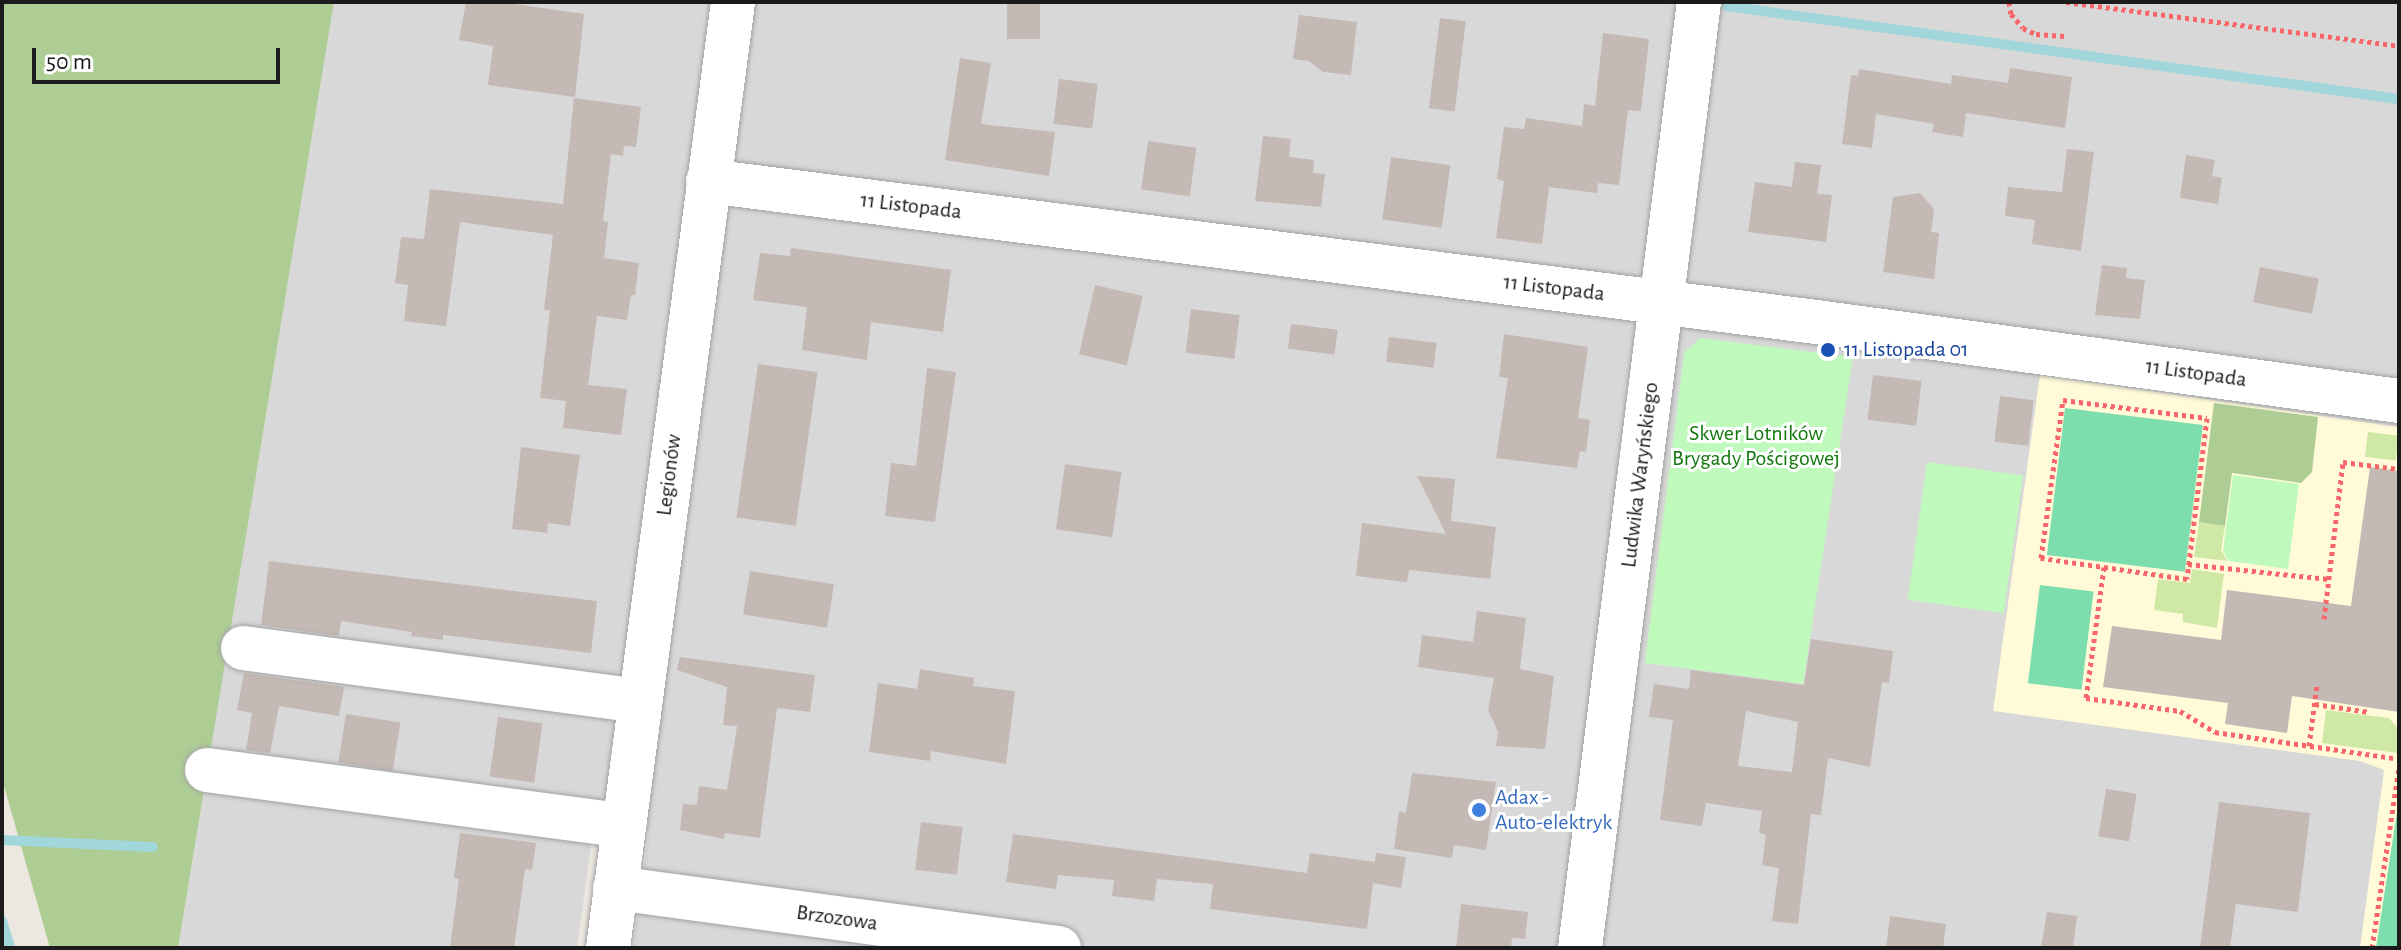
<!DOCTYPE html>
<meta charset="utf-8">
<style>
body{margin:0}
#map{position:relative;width:2401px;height:950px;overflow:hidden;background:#ede7e1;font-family:"Alegreya Sans",sans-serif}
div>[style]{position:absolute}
.residential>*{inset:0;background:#d9d8d8}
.education>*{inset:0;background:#fffad8}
.grass>*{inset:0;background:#cfe8a6;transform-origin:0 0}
.forest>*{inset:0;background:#adcd95}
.park>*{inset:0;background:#bff9bc;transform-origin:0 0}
.pitch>*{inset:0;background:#7eddac;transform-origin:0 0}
.stream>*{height:10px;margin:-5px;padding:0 5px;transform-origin:5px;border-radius:5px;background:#a1d6db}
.building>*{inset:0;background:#c4b9b4;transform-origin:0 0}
.path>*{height:5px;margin-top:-2.5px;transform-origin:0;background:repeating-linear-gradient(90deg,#f9666a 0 4px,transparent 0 8px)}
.roads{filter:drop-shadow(0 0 2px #a2a2a2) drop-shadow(0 0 2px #a2a2a2)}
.minor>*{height:44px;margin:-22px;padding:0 22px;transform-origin:22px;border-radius:22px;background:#fff}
.dots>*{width:22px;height:22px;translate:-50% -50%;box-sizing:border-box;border:4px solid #fff;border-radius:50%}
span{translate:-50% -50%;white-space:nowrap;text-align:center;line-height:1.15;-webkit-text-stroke:6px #fff;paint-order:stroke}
.street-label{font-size:22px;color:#1b1b1b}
.transit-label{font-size:22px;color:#164399}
.left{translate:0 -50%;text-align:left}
.park-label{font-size:22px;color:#10780b}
.shop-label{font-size:22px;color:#366cbe}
.frame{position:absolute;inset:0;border:4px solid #1b1b1b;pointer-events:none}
.scale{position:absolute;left:32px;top:48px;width:248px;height:36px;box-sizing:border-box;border:4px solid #1b1b1b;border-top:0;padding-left:10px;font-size:24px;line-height:28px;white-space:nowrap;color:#1b1b1b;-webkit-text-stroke:6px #fff;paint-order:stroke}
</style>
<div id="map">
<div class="residential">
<i style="clip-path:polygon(334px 2px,2399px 2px,2399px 948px,633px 948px,649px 832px,607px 809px,208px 763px)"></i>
<i style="clip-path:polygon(206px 780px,592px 838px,577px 948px,178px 948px)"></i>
</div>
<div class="education">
<i style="clip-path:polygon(2040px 375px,2399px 427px,2399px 948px,2360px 948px,2384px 770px,2360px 761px,1993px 711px)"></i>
</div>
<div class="grass">
<i style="left:2368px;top:432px;width:31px;height:25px;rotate:7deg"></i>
<i style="clip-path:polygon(2199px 522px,2225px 526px,2221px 550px,2228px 561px,2194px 557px)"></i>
<i style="clip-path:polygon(2192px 569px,2224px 574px,2217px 628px,2183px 622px,2183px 614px,2154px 610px,2158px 579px,2190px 583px)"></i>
<i style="clip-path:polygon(2326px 710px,2389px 718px,2399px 730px,2398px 753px,2322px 743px)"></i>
</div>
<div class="forest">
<i style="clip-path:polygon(2px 2px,334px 2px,178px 948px,50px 948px,2px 779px)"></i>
<i style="clip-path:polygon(2214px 403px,2318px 417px,2312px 472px,2301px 483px,2232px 473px,2225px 526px,2199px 522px)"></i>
</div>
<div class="park">
<i style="clip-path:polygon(1700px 338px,1853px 357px,1803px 684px,1645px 663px,1684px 353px)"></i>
<i style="left:1927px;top:462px;width:97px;height:139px;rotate:8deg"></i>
<i style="clip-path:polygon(2233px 475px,2299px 484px,2288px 569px,2229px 561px,2223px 551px)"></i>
</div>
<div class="pitch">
<i style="left:2065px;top:408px;width:139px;height:148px;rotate:7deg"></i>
<i style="left:2040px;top:585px;width:54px;height:99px;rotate:7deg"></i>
<i style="clip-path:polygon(2399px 799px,2398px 948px,2376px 948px)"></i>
</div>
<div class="stream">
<i style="left:1726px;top:6px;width:679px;rotate:7.87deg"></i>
<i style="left:2px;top:840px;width:151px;rotate:2.7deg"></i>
<i style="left:2px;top:921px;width:28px;rotate:73deg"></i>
</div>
<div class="building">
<i style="clip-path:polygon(466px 2px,502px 2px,584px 14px,575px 97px,488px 85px,493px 46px,459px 40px)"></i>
<i style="left:1007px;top:2px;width:33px;height:37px"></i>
<i style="clip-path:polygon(1299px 15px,1357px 22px,1351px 75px,1323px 72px,1309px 61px,1293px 59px)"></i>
<i style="left:1440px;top:18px;width:26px;height:91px;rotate:7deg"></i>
<i style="clip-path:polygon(1603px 33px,1649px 39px,1641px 111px,1628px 110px,1619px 185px,1598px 183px,1597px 193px,1549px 187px,1542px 244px,1496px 238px,1504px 181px,1497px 179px,1504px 127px,1524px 129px,1526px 118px,1582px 126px,1584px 104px,1595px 106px)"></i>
<i style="clip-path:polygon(960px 58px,991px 63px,981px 124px,1055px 132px,1049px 176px,945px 160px)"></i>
<i style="clip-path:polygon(2010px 68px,2072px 77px,2065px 128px,1966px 113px,1963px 137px,1932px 132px,1934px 124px,1876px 114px,1872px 148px,1842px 144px,1851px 75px,1858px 76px,1859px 69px,1951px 84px,1952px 75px,2008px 83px)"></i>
<i style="left:1059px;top:79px;width:39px;height:45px;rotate:7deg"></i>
<i style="clip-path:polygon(574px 98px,641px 107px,636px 147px,624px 146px,623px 156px,611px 154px,603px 221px,608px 222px,604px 258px,639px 263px,635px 295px,631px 295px,627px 320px,597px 316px,588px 385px,627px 389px,621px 435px,563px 428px,566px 401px,540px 398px,550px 310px,544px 310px,553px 235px,460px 222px,446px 326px,404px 321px,408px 285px,395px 283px,401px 237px,424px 239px,430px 189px,563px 204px)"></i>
<i style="clip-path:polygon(1263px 136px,1291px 139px,1289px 157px,1314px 160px,1313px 173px,1325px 174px,1321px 207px,1255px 201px)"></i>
<i style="left:1148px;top:141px;width:49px;height:49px;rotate:8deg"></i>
<i style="clip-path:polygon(2067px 149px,2094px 152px,2081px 251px,2032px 244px,2035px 220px,2005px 216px,2008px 187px,2062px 192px)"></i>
<i style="clip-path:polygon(2186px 155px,2215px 160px,2212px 176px,2222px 178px,2218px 204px,2180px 198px)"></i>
<i style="left:1391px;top:157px;width:60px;height:63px;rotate:8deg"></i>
<i style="clip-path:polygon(1795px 162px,1821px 165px,1817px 194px,1832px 195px,1826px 242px,1748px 232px,1755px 182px,1792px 187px)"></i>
<i style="clip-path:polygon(1920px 193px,1934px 209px,1931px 232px,1939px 233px,1934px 279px,1883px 272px,1893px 197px)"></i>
<i style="clip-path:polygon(791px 248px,951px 270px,943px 332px,871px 322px,867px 360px,802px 350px,807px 307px,753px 300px,760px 253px,790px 256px)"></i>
<i style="clip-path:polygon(2102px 265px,2127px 268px,2126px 278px,2145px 280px,2140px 319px,2095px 315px)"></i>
<i style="left:2260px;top:267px;width:60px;height:36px;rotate:11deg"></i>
<i style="left:1095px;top:285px;width:49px;height:71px;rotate:13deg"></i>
<i style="left:1191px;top:309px;width:49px;height:44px;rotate:7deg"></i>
<i style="left:1291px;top:324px;width:47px;height:25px;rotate:7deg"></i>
<i style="clip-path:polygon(1504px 334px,1588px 347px,1578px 418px,1590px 420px,1586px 452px,1580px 451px,1577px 468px,1496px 458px,1508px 378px,1499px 377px)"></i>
<i style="left:1389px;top:337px;width:48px;height:25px;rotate:7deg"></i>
<i style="left:758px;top:364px;width:60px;height:155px;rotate:8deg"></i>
<i style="clip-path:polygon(927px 368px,956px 372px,935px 522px,885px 516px,891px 463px,916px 466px)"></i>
<i style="left:1873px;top:375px;width:49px;height:45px;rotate:7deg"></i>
<i style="left:2000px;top:396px;width:34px;height:46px;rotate:7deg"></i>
<i style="clip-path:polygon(521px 447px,580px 455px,570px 526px,548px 523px,547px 533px,512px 529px)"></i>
<i style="left:1065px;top:464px;width:57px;height:66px;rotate:8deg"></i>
<i style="clip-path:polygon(2370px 467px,2399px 471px,2399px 712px,2292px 696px,2287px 733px,2225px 724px,2228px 703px,2103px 687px,2112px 626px,2221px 640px,2227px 590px,2351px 606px)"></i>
<i style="clip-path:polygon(1417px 476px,1455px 479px,1451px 521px,1496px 527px,1490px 579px,1409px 570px,1407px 582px,1356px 576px,1362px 523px,1446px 534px)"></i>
<i style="clip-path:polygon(269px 561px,597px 601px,591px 653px,443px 635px,443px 640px,411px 636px,412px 632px,341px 621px,339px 636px,261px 625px)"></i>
<i style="left:750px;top:571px;width:85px;height:44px;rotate:9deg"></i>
<i style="clip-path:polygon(1477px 611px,1526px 618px,1520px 669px,1554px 676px,1545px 749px,1496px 746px,1498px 732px,1488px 710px,1494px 678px,1418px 667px,1422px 635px,1473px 642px)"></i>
<i style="clip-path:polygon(evenodd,1811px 639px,1893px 651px,1889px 683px,1882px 682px,1870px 767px,1828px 758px,1821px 815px,1811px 814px,1798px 924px,1772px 921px,1779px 868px,1762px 865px,1766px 835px,1759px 833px,1762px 811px,1706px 803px,1702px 826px,1660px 820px,1673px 720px,1649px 717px,1654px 684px,1689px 689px,1691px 670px,1804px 685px,1811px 639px,1746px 711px,1798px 722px,1792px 772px,1738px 766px,1746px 711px)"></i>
<i style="clip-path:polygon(680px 657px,815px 675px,810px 712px,777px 708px,760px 838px,725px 833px,724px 839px,680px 830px,683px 804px,697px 805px,699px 786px,727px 790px,737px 726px,723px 725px,727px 687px,677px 670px)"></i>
<i style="clip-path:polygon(920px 669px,974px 678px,973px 686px,1015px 691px,1006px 764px,931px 751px,930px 761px,869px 752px,878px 683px,917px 689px)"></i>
<i style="clip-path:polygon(244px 673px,344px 687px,339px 716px,279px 706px,270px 753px,246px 750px,252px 713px,237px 710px)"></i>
<i style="left:346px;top:714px;width:55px;height:49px;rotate:9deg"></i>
<i style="left:498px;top:717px;width:45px;height:60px;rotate:8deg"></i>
<i style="clip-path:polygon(1412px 773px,1496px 782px,1486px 850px,1454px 845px,1452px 858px,1394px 849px,1399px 811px,1406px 813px)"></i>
<i style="left:2106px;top:789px;width:31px;height:48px;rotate:9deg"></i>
<i style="clip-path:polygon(2219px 802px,2310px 813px,2298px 912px,2236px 904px,2230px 948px,2200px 948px)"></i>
<i style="left:921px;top:822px;width:42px;height:48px;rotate:7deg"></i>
<i style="clip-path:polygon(460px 833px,536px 843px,532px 870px,525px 869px,514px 948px,450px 948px,459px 879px,454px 878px)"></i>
<i style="clip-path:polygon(1013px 834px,1307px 873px,1310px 853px,1375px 862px,1376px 853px,1406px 857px,1401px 888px,1373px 883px,1367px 929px,1210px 909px,1213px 884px,1157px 879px,1154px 901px,1112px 896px,1114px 880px,1058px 875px,1056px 889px,1006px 882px)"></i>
<i style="clip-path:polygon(1461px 904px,1528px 912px,1525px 939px,1512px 938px,1511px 948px,1456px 948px)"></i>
<i style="clip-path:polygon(2047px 912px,2077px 916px,2073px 948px,2041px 948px)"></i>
<i style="clip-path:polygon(1890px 916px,1946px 924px,1943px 948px,1886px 948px)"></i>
</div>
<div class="path">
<i style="left:2009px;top:2px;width:12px;rotate:81deg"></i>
<i style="left:2011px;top:14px;width:18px;rotate:49deg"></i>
<i style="left:2023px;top:28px;width:14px;rotate:25deg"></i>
<i style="left:2036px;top:34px;width:31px;rotate:4deg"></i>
<i style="left:2066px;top:2px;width:336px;rotate:7.5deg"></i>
<i style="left:2063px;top:400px;width:145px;rotate:7.1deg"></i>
<i style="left:2207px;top:418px;width:162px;rotate:97.1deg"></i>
<i style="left:2187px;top:579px;width:148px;rotate:-171.8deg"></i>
<i style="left:2041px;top:558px;width:160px;rotate:-82.1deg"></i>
<i style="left:2188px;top:564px;width:142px;rotate:6.1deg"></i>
<i style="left:2104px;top:567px;width:132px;rotate:97.8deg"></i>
<i style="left:2086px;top:698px;width:95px;rotate:7.9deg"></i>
<i style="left:2180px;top:711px;width:41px;rotate:31deg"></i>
<i style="left:2215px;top:732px;width:186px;rotate:8.3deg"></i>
<i style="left:2324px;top:619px;width:158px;rotate:-83.1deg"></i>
<i style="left:2343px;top:462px;width:56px;rotate:7.1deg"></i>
<i style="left:2315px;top:704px;width:55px;rotate:8.4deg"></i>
<i style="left:2309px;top:746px;width:63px;rotate:-82.6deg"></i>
<i style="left:2372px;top:948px;width:183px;rotate:-81.5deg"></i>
</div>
<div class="roads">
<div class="minor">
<i style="left:708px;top:181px;width:1110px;rotate:7.25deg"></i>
<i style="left:1809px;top:321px;width:595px;rotate:7.72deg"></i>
<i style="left:243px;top:648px;width:401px;rotate:7.6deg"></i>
<i style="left:207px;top:770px;width:421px;rotate:7.6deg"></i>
<i style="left:615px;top:888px;width:448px;rotate:7.7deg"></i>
<i style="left:608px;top:948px;width:954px;rotate:-82.47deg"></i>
<i style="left:1580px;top:948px;width:953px;rotate:-82.83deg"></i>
</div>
</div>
<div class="dots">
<i style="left:1828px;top:350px;background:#1a4fb4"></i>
<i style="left:1479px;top:810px;background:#3f7fe0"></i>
</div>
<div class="street-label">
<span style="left:911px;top:206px;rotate:7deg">11 Listopada</span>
<span style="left:1554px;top:288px;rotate:7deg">11 Listopada</span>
<span style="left:2196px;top:373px;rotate:8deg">11 Listopada</span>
<span style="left:669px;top:475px;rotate:-83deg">Legionów</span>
<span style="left:1640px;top:475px;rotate:-83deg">Ludwika Waryńskiego</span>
<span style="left:837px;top:918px;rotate:8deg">Brzozowa</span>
</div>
<div class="transit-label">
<span class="left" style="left:1844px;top:350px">11 Listopada 01</span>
</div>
<div class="park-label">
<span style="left:1756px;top:446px">Skwer Lotników<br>Brygady Pościgowej</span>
</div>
<div class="shop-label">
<span class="left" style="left:1495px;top:810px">Adax -<br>Auto-elektryk</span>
</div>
<div class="frame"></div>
<div class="scale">50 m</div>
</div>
